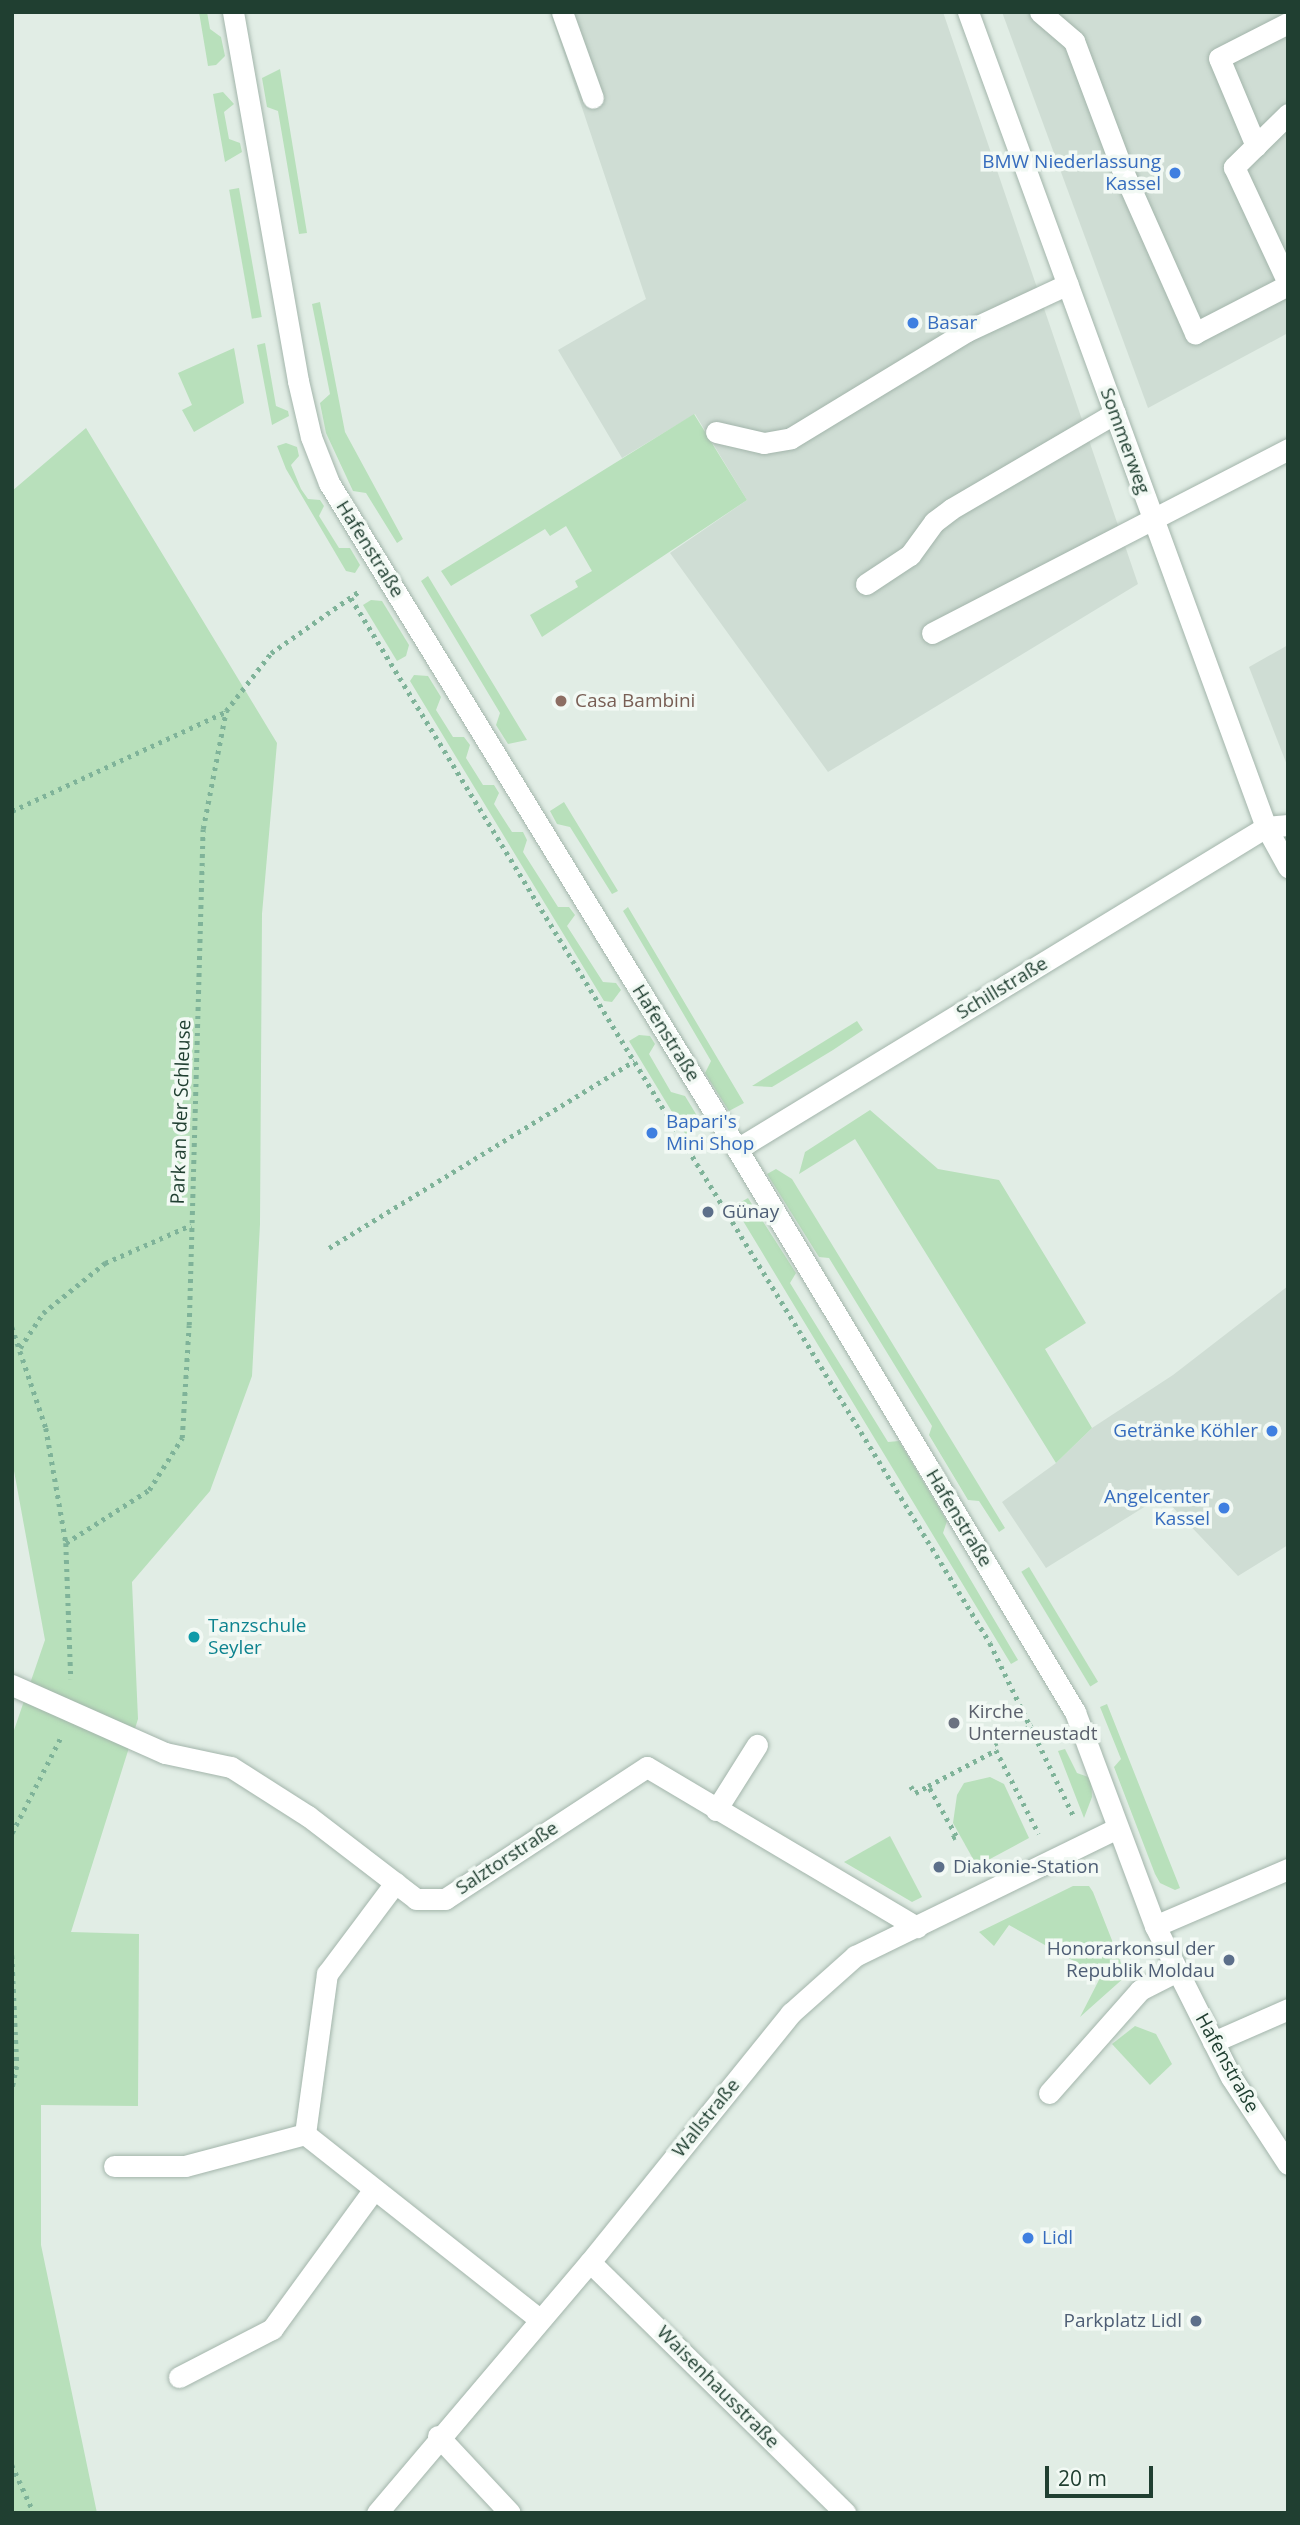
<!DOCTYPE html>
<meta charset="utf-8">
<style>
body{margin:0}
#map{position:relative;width:1300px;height:2525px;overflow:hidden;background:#e1ede5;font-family:"Open Sans",sans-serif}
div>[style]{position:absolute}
.built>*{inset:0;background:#cfddd4}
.green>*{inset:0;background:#b8e0bb;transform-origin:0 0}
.path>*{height:4.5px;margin-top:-2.25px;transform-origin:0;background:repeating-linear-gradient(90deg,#7fb399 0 3.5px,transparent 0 8.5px)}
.roads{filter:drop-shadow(0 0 2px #a3b5ab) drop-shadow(0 0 2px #a3b5ab)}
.minor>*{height:21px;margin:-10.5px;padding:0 10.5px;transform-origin:10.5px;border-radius:10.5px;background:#fff}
.dots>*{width:19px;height:19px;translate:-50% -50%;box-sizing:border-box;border:4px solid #f2f9f4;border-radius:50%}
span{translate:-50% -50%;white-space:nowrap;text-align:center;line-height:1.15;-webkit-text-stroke:7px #f2f9f4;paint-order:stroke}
.shop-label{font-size:19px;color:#366cbe}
.right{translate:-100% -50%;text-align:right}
.left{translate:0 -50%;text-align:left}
.street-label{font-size:19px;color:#203f31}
.education-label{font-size:19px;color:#785e54}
.service-label{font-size:19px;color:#4e5e75}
.culture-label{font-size:19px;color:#0d838f}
.worship-label{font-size:19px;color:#5b616d}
.frame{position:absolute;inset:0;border:14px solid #203f31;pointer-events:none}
.scale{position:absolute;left:1045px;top:2466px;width:108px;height:32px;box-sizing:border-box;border:4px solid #203f31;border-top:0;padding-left:9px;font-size:21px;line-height:24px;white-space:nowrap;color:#203f31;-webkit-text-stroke:5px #f2f9f4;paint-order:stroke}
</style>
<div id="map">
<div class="built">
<i style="clip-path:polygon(550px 12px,943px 12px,1138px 584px,828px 772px,670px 553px,747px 500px,695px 414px,622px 458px,558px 350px,646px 299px)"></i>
<i style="clip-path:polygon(1002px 12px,1288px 12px,1288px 333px,1148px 408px)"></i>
<i style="clip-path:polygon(1288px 645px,1288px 765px,1287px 765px,1249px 667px)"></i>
<i style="clip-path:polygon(1288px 1286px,1288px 1545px,1238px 1576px,1162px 1496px,1046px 1568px,1002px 1502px,1056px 1463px,1092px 1428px,1173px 1375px)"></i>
</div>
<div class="green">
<i style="clip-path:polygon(199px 12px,207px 12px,210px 29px,221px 37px,225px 56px,216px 65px,208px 66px)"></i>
<i style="clip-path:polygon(280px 69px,307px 233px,299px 234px,278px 111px,267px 107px,262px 78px)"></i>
<i style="clip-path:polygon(223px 92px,234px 104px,224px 112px,229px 139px,240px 143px,242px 152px,225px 162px,213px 94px)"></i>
<i style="left:239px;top:188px;width:131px;height:10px;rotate:80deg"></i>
<i style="clip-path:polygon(320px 302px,345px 432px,403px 539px,397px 543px,366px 493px,353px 491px,326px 433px,320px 403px,330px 394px,312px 304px)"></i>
<i style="clip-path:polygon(265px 343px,276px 406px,288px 411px,289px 416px,272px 425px,257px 345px)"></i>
<i style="clip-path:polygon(234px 348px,244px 403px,194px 432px,182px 410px,192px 405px,178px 373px)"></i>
<i style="clip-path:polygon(694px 414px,747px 500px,542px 637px,530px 615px,578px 587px,575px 581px,592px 571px,566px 526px,550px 536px,545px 529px,451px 586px,441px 571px)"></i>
<i style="clip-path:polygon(86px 428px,277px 743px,262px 914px,260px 1224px,252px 1376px,210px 1491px,132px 1582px,138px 1719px,71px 1932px,139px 1934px,138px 2106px,41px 2105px,41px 2245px,97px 2513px,12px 2513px,12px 1736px,45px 1640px,12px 1460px,12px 491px)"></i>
<i style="clip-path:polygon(286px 443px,297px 447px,299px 456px,291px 465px,301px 489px,308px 499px,320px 500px,324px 506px,319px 516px,339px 548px,350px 548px,360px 565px,355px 573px,346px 571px,286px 469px,277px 446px)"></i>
<i style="clip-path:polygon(428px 576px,527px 740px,508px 744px,496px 725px,500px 713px,421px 581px)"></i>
<i style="clip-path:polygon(371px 600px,382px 601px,409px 645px,406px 656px,397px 661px,363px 605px)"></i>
<i style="clip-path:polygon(414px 675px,428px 676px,441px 697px,436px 710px,453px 737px,464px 737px,470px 745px,466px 758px,483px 785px,494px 785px,499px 793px,494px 804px,512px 832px,523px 832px,527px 840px,523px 852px,558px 907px,569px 907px,575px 915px,567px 926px,603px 982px,616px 983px,621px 990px,612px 1002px,604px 1001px,410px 681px)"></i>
<i style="clip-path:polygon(564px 802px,618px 891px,612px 894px,570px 827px,557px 824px,550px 811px)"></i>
<i style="clip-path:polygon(628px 907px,744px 1103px,729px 1111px,705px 1073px,711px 1061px,623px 911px)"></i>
<i style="clip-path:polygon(857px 1021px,863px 1030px,833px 1050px,772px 1087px,752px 1086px)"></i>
<i style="clip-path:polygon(639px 1035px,650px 1036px,655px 1044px,649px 1054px,671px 1092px,685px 1096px,702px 1124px,686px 1135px,629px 1041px)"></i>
<i style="clip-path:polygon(870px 1110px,938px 1169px,999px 1180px,1086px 1323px,1045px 1349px,1092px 1428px,1056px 1463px,855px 1139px,799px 1174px,805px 1152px)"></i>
<i style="clip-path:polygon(776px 1169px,792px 1179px,1005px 1528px,999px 1532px,979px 1501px,968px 1500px,929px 1435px,932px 1426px,829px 1258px,819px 1257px,767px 1174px)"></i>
<i style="clip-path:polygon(748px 1198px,796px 1273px,790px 1283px,888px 1442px,899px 1441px,947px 1521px,943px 1533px,1018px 1660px,1011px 1664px,734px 1206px)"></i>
<i style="left:1029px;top:1567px;width:134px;height:9px;rotate:59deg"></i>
<i style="clip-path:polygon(1107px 1704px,1180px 1888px,1175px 1890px,1160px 1883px,1155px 1874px,1114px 1767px,1121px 1759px,1100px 1707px)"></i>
<i style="clip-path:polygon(1065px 1749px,1077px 1773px,1091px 1778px,1092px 1797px,1084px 1818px,1058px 1751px)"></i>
<i style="clip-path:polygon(990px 1777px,1004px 1784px,1029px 1838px,977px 1866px,953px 1823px,957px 1795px,964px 1783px)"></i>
<i style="clip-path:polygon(890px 1836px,922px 1897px,912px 1902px,844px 1862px)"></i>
<i style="clip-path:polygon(1073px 1886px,1089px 1886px,1093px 1892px,1126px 1976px,1080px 2017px,1101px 1976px,1009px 1925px,994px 1946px,979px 1932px)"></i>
<i style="clip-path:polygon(1135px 2026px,1156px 2034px,1172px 2064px,1150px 2085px,1112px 2044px)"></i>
</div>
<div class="path">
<i style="left:351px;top:598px;width:1225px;rotate:58.55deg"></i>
<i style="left:990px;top:1643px;width:195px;rotate:64.2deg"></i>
<i style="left:12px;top:811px;width:235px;rotate:-24.9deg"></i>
<i style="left:329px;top:1248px;width:358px;rotate:-31.5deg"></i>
<i style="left:12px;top:1327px;width:107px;rotate:71.4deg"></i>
<i style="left:46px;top:1428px;width:117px;rotate:80.1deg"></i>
<i style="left:66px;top:1543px;width:136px;rotate:87.9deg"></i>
<i style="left:20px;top:1348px;width:42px;rotate:-56.7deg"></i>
<i style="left:43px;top:1313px;width:80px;rotate:-38.9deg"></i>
<i style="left:105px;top:1263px;width:94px;rotate:-23.8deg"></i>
<i style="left:66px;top:1543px;width:98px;rotate:-32.6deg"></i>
<i style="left:149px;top:1490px;width:62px;rotate:-57.6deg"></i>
<i style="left:182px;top:1438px;width:113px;rotate:-86.5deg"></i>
<i style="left:189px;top:1325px;width:496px;rotate:-88.4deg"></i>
<i style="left:203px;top:829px;width:120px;rotate:-79deg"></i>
<i style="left:226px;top:711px;width:73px;rotate:-52.2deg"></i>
<i style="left:271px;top:653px;width:110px;rotate:-35deg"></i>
<i style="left:994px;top:1744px;width:43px;rotate:-26deg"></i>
<i style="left:911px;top:1786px;width:8px;rotate:60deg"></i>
<i style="left:915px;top:1793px;width:15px;rotate:-28deg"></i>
<i style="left:12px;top:1833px;width:108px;rotate:-63deg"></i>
<i style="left:952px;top:1838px;width:4px;rotate:-27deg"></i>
<i style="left:956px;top:1836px;width:57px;rotate:-119.2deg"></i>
<i style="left:928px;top:1786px;width:77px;rotate:-27.9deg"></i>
<i style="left:996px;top:1750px;width:94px;rotate:62.9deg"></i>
<i style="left:12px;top:1955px;width:111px;rotate:87.4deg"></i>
<i style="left:17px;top:2066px;width:25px;rotate:102deg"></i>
<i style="left:12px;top:2465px;width:53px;rotate:65.4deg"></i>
</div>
<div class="roads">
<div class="minor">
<i style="left:233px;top:12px;width:375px;rotate:80deg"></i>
<i style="left:298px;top:381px;width:57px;rotate:76.9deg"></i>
<i style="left:311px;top:437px;width:49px;rotate:68.6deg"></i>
<i style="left:329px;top:483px;width:781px;rotate:58.51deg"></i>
<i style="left:737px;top:1149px;width:657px;rotate:59.02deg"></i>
<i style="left:1075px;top:1712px;width:228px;rotate:69.5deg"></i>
<i style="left:1155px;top:1926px;width:169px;rotate:63.3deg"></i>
<i style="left:1231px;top:2077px;width:104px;rotate:56.8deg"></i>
<i style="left:562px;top:12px;width:91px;rotate:70.2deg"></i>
<i style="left:968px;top:12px;width:868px;rotate:69.92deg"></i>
<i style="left:1266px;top:827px;width:46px;rotate:61.2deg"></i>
<i style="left:1040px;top:12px;width:45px;rotate:40.5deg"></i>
<i style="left:1074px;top:41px;width:137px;rotate:69.4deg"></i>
<i style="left:1122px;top:169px;width:180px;rotate:66deg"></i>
<i style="left:1195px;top:333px;width:105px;rotate:-27.3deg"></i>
<i style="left:1288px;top:114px;width:76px;rotate:135.5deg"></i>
<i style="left:1234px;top:167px;width:128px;rotate:65deg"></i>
<i style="left:1256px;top:146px;width:95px;rotate:-112.8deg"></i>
<i style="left:1219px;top:58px;width:77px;rotate:-26.9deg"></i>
<i style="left:716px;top:432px;width:49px;rotate:12.9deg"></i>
<i style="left:764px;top:443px;width:27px;rotate:-10deg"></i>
<i style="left:791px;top:438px;width:206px;rotate:-31.3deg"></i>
<i style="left:967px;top:331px;width:111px;rotate:-25deg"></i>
<i style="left:866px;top:584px;width:53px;rotate:-33.4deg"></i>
<i style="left:910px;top:555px;width:41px;rotate:-54deg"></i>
<i style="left:934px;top:522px;width:21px;rotate:-37deg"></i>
<i style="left:951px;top:509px;width:190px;rotate:-30.3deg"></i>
<i style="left:932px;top:633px;width:401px;rotate:-27.3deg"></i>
<i style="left:737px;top:1149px;width:619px;rotate:-31.33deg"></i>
<i style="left:1266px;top:827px;width:22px;rotate:-5deg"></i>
<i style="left:12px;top:1685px;width:167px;rotate:24deg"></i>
<i style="left:165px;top:1753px;width:67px;rotate:12deg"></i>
<i style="left:231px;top:1767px;width:91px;rotate:32.5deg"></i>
<i style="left:308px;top:1816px;width:136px;rotate:37.5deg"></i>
<i style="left:416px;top:1899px;width:29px"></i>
<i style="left:445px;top:1899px;width:241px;rotate:-33.2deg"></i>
<i style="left:647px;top:1767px;width:314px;rotate:30.7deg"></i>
<i style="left:716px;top:1810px;width:77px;rotate:-57.8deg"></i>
<i style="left:1155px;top:1926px;width:145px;rotate:-23.2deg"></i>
<i style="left:1213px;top:2042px;width:82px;rotate:-23.7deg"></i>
<i style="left:1049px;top:2093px;width:137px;rotate:-48.5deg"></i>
<i style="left:1140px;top:1990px;width:42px;rotate:-27.2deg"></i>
<i style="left:305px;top:2134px;width:298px;rotate:38.3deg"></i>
<i style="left:114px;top:2166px;width:71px"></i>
<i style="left:185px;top:2166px;width:124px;rotate:-14.9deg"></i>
<i style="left:305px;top:2134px;width:162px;rotate:-82.2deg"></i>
<i style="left:327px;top:1974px;width:114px;rotate:-53.2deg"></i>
<i style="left:590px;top:2262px;width:358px;rotate:44.5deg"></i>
<i style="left:179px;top:2377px;width:105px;rotate:-27.3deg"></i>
<i style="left:272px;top:2329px;width:173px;rotate:-53.9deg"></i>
<i style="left:438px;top:2436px;width:105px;rotate:46.9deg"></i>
<i style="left:377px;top:2513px;width:329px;rotate:-49.7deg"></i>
<i style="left:590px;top:2262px;width:320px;rotate:-51.1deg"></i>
<i style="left:791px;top:2013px;width:86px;rotate:-41.7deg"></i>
<i style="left:855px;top:1956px;width:292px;rotate:-26deg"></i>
</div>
</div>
<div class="dots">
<i style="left:1175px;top:173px;background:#3f7fe0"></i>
<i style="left:913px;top:323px;background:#3f7fe0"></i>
<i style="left:561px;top:701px;background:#8d6e63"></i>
<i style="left:652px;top:1133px;background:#3f7fe0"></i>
<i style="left:708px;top:1212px;background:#5c6f8a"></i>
<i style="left:1272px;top:1431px;background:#3f7fe0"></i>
<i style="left:1224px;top:1508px;background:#3f7fe0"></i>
<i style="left:194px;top:1637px;background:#0f9aa8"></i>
<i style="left:954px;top:1723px;background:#6b7280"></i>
<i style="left:939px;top:1867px;background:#5c6f8a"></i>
<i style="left:1229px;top:1960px;background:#5c6f8a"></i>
<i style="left:1028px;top:2238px;background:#3f7fe0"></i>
<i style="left:1196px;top:2321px;background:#5c6f8a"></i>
</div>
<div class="shop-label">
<span class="right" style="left:1161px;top:173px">BMW Niederlassung<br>Kassel</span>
<span class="left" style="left:927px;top:323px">Basar</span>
<span class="left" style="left:666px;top:1133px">Bapari's<br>Mini Shop</span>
<span class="right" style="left:1258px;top:1431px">Getränke Köhler</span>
<span class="right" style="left:1210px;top:1508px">Angelcenter<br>Kassel</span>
<span class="left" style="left:1042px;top:2238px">Lidl</span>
</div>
<div class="street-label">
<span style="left:1125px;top:441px;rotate:70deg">Sommerweg</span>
<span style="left:370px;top:549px;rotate:58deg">Hafenstraße</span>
<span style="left:1002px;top:988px;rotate:-31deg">Schillstraße</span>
<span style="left:666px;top:1033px;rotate:58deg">Hafenstraße</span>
<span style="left:181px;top:1112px;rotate:-88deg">Park an der Schleuse</span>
<span style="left:959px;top:1518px;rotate:59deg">Hafenstraße</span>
<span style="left:507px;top:1858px;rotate:-33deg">Salztorstraße</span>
<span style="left:1227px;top:2063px;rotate:61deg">Hafenstraße</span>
<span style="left:706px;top:2118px;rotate:-51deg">Wallstraße</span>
<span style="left:718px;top:2387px;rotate:45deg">Waisenhausstraße</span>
</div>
<div class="education-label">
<span class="left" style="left:575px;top:701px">Casa Bambini</span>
</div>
<div class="service-label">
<span class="left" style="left:722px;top:1212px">Günay</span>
<span class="left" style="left:953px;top:1867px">Diakonie-Station</span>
<span class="right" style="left:1215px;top:1960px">Honorarkonsul der<br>Republik Moldau</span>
<span class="right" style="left:1182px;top:2321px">Parkplatz Lidl</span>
</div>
<div class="culture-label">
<span class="left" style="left:208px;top:1637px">Tanzschule<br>Seyler</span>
</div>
<div class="worship-label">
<span class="left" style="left:968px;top:1723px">Kirche<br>Unterneustadt</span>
</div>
<div class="frame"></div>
<div class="scale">20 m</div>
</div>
